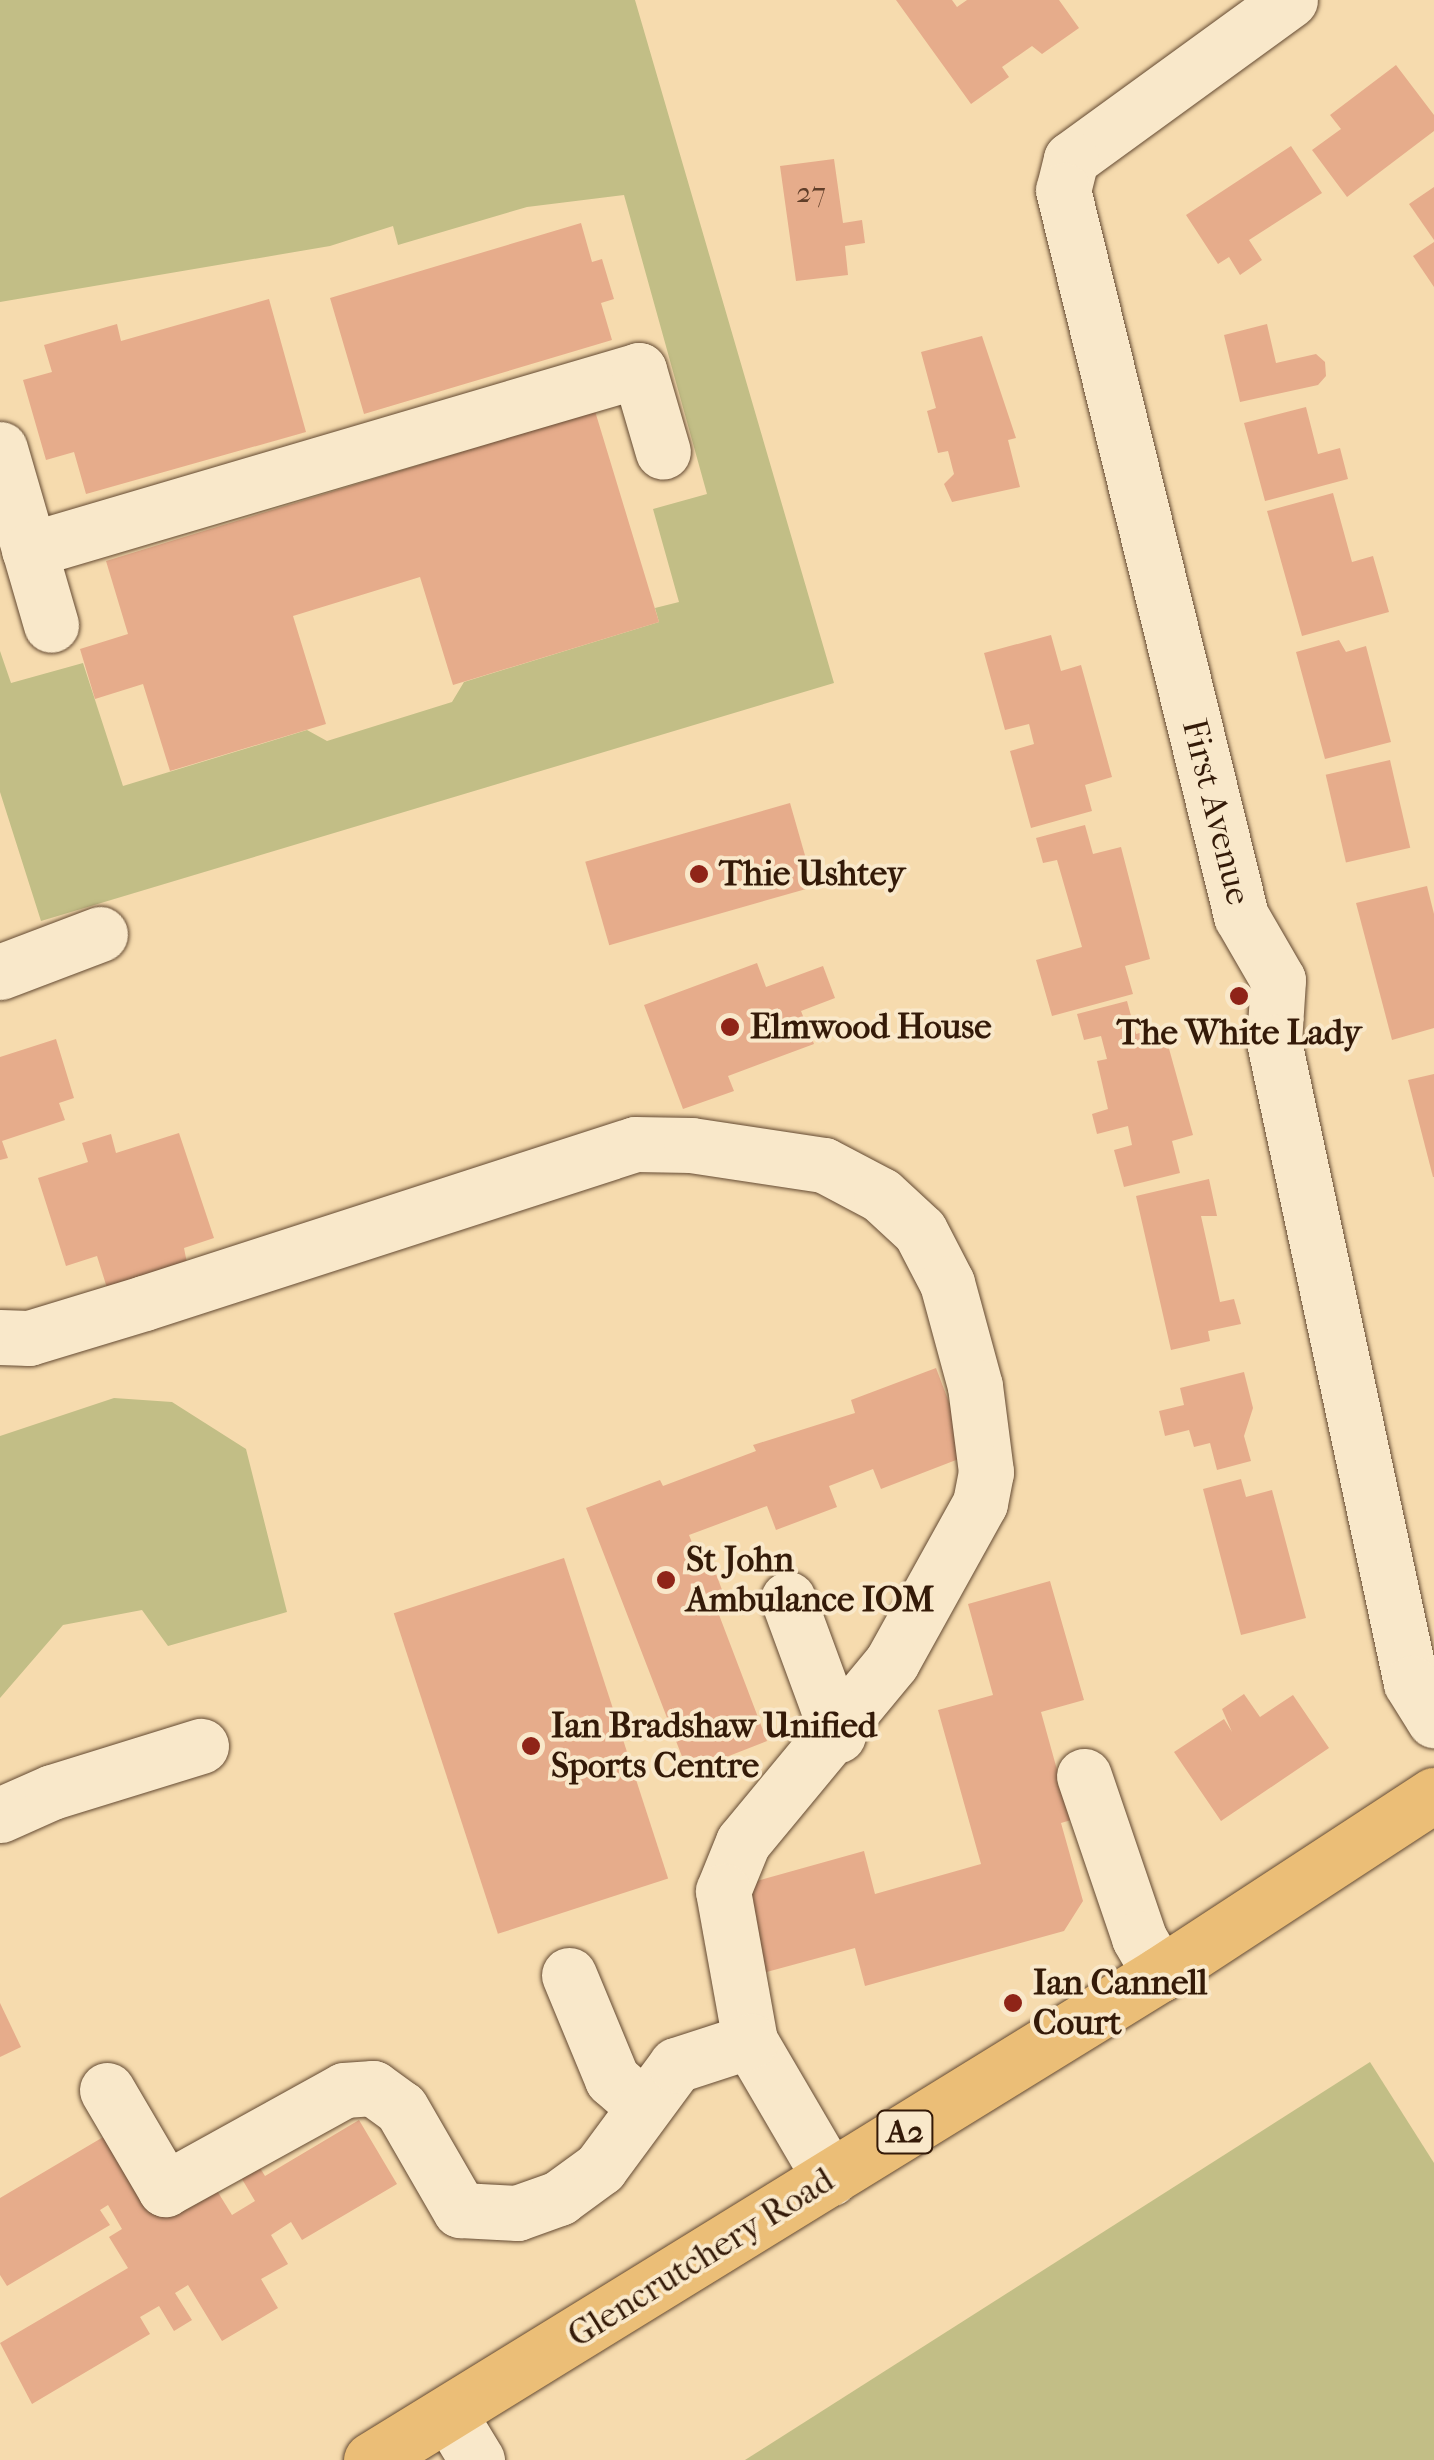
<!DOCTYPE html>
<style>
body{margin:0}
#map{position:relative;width:1434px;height:2460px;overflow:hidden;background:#f6dbae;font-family:"IM FELL French Canon",serif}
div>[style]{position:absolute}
.green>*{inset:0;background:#c2be86}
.building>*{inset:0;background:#e6ac8b;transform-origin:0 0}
.roads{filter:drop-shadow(0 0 2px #644a32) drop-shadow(0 0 2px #644a32)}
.minor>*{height:55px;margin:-27.5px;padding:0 27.5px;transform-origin:27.5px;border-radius:27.5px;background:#f9e8ca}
.highway>*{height:55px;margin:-27.5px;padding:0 27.5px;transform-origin:27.5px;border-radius:27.5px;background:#ebbe77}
.dots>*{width:28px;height:28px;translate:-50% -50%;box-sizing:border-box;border:5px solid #f9e8ca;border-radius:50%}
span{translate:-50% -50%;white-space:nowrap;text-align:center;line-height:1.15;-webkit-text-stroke:8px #f9e8ca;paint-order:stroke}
.number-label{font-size:30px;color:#603e29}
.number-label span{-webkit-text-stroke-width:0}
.shield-label span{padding:2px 8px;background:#f9e8ca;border:2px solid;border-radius:8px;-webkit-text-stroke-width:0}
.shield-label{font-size:32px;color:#341a08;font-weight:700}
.street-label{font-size:35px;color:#341a08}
.poi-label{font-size:35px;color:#341a08;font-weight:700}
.left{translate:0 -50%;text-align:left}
</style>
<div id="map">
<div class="green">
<i style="clip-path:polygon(0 0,635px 0,834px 683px,41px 921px,0 792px,0 651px,11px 683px,83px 663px,123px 786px,307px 730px,327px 741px,452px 702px,464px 682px,659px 622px,655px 608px,679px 602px,653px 509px,707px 494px,624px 195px,527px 207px,398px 245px,393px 226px,330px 246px,0 302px)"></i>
<i style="clip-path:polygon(114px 1398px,172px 1402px,246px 1449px,287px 1612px,168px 1646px,142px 1610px,63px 1625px,0 1698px,0 1436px)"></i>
<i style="clip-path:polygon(1370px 2062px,1434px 2163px,1434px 2460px,745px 2460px)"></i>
</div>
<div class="building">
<i style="clip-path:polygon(896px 0,952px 0,957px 7px,967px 0,1059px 0,1079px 28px,1042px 54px,1032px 46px,1002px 67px,1009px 77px,971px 104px)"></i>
<i style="clip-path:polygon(1396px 65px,1434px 115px,1434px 131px,1347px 197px,1312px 150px,1341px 129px,1330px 115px)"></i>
<i style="clip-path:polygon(1291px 146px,1322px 193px,1249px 240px,1262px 260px,1240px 275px,1229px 257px,1218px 264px,1186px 215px)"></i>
<i style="clip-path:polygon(834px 159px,843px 223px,862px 220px,865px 243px,845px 246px,848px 275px,796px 281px,780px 166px)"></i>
<i style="clip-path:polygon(1434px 187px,1434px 240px,1409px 204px)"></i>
<i style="clip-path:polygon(581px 223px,592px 262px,602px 259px,614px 299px,601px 303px,612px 340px,364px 414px,330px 298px)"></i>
<i style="clip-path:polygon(1434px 242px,1434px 287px,1413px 256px)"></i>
<i style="clip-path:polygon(269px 299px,306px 432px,86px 494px,74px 452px,46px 460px,23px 380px,52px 372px,44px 345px,117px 324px,121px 341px)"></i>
<i style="clip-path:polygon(1267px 324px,1276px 363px,1316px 354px,1325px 362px,1326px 376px,1318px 385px,1240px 402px,1224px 335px)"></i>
<i style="clip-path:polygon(982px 336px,1016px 438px,1008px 440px,1020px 487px,952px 502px,944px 484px,954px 474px,948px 451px,938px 453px,927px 411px,936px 408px,921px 352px)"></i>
<i style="clip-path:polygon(1306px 407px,1318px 454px,1340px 448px,1348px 479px,1265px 501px,1244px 423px)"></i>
<i style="clip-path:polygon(595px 411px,659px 622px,453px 685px,420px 577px,293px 616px,326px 724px,170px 771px,143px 684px,95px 699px,80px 649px,128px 634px,106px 561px)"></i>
<i style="clip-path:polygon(1333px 493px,1352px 562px,1373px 556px,1389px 612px,1302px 636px,1267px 511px)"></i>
<i style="clip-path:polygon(1051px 635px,1061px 671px,1081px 665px,1112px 777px,1085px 785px,1092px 811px,1031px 828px,1010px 751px,1034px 744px,1029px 724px,1005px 730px,984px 653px)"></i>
<i style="clip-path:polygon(1339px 640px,1346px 652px,1366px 646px,1391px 742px,1325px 759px,1296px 652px)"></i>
<i style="left:1390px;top:760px;width:90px;height:66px;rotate:77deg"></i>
<i style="left:790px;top:803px;width:87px;height:213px;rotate:74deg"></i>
<i style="clip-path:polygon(1085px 825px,1093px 854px,1121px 847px,1150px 959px,1125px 966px,1133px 994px,1052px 1016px,1036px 960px,1082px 947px,1057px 860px,1043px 863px,1036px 838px)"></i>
<i style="clip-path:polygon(1427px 886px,1434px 914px,1434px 1028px,1392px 1040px,1356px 903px)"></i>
<i style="clip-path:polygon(757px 963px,766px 987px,823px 966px,835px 998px,801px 1011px,814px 1044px,728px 1076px,734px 1091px,683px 1109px,644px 1005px)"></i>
<i style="clip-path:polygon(1127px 1001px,1136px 1034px,1163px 1027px,1193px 1135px,1172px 1141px,1180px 1173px,1124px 1187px,1114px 1150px,1132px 1145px,1128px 1126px,1097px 1134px,1092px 1114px,1108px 1109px,1097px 1061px,1107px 1059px,1101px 1036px,1084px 1040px,1077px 1014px)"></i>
<i style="clip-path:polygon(56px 1039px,74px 1098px,59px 1103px,65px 1120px,2px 1141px,8px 1158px,0 1160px,0 1057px)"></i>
<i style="clip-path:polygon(1434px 1074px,1434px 1177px,1433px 1177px,1408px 1080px)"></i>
<i style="clip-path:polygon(179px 1133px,214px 1238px,184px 1248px,187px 1263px,107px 1288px,97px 1256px,66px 1266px,38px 1178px,88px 1162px,82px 1143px,111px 1134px,116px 1153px)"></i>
<i style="clip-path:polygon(1209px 1179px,1217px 1216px,1201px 1216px,1220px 1302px,1234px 1299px,1241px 1324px,1208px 1331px,1210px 1341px,1171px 1350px,1136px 1196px)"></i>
<i style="clip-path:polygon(936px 1368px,969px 1455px,881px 1489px,873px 1469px,829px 1486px,837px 1507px,776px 1530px,767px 1506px,689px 1535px,701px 1565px,711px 1561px,724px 1595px,713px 1599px,767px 1741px,688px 1772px,586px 1508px,660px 1480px,663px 1486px,756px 1451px,753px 1445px,855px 1413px,851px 1400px)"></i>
<i style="clip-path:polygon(1244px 1372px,1253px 1408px,1244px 1436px,1251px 1461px,1217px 1470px,1210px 1443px,1194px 1447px,1189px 1430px,1165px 1436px,1159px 1411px,1184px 1405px,1180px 1388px)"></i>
<i style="clip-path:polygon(1241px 1479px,1246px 1497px,1272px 1490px,1306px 1618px,1241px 1635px,1203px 1489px)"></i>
<i style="left:564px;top:1558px;width:337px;height:179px;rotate:72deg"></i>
<i style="clip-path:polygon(1050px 1581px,1084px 1700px,1041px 1712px,1071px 1820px,1061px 1823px,1083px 1901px,1064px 1931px,865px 1986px,855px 1948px,756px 1975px,732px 1888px,864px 1851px,875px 1894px,981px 1864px,938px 1710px,993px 1695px,968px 1604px)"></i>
<i style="clip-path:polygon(1244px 1694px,1260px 1717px,1293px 1695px,1329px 1748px,1221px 1821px,1174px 1752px,1224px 1719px,1232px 1732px,1222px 1709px)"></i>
<i style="clip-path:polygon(0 2003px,21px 2047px,0 2057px)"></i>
<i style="clip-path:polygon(359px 2120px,397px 2184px,302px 2240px,291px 2222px,271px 2235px,288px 2264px,261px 2279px,278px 2308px,222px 2341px,188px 2285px,175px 2293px,192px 2320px,174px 2331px,159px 2306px,140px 2317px,150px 2334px,32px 2404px,0 2343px,128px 2268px,109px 2237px,122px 2229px,108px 2205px,100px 2210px,110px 2225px,7px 2286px,0 2275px,0 2198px,110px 2133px,211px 2181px,232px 2215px,255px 2201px,239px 2174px,257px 2163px,265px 2176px)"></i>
</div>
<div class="roads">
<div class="minor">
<i style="left:1290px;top:0;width:271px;rotate:144deg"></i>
<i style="left:1071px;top:159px;width:32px;rotate:104deg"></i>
<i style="left:1063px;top:190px;width:748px;rotate:76.22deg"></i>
<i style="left:1241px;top:916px;width:74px;rotate:60deg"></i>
<i style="left:1278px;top:980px;width:62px;rotate:93.7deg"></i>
<i style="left:1274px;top:1042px;width:655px;rotate:77.94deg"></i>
<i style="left:1411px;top:1683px;width:44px;rotate:58.1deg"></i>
<i style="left:0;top:449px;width:183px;rotate:73.8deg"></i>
<i style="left:29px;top:550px;width:636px;rotate:-16.44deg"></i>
<i style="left:639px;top:370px;width:85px;rotate:73.7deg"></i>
<i style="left:0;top:972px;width:107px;rotate:-20.8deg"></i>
<i style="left:0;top:1337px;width:29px;rotate:2deg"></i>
<i style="left:29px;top:1338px;width:120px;rotate:-16.9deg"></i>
<i style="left:144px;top:1303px;width:516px;rotate:-17.94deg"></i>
<i style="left:635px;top:1144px;width:56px;rotate:1deg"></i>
<i style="left:691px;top:1145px;width:134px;rotate:8.6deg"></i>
<i style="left:824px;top:1165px;width:64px;rotate:27.8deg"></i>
<i style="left:881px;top:1195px;width:53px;rotate:42.7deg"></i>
<i style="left:920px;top:1231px;width:59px;rotate:62.6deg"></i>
<i style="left:947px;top:1283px;width:107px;rotate:74.8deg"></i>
<i style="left:975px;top:1386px;width:87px;rotate:82.7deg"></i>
<i style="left:986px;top:1472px;width:32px;rotate:101deg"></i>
<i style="left:980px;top:1503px;width:182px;rotate:119deg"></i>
<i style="left:892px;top:1662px;width:234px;rotate:129.6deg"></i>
<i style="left:743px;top:1842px;width:53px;rotate:112.2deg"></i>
<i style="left:723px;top:1891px;width:152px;rotate:79.8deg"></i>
<i style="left:750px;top:2041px;width:159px;rotate:59.7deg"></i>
<i style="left:788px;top:1599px;width:145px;rotate:69.8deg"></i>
<i style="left:1084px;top:1776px;width:171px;rotate:71.2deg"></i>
<i style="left:1139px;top:1938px;width:42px;rotate:59.7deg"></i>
<i style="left:0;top:1815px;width:57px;rotate:-23.9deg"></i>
<i style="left:52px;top:1792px;width:156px;rotate:-17.2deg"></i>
<i style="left:569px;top:1975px;width:113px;rotate:67.5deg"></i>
<i style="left:612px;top:2079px;width:40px;rotate:41deg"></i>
<i style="left:107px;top:2090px;width:115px;rotate:59.6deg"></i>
<i style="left:165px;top:2189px;width:205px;rotate:-28.9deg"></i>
<i style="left:344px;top:2090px;width:29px;rotate:-4deg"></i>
<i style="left:373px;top:2088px;width:34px;rotate:36deg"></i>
<i style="left:401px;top:2108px;width:118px;rotate:60deg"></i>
<i style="left:460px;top:2210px;width:57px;rotate:3deg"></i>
<i style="left:517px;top:2213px;width:45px;rotate:-19.7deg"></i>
<i style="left:559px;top:2198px;width:51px;rotate:-36.2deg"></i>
<i style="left:600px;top:2168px;width:128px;rotate:-53.6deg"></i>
<i style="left:676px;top:2065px;width:78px;rotate:-18deg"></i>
<i style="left:449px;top:2414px;width:54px;rotate:58.7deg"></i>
</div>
<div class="highway">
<i style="left:371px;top:2460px;width:927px;rotate:-31.63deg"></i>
<i style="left:1160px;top:1974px;width:327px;rotate:-33.2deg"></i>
</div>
</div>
<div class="dots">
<i style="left:699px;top:874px;background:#8f2418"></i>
<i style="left:1239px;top:996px;background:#8f2418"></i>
<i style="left:730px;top:1027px;background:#8f2418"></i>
<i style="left:666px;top:1580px;background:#8f2418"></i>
<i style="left:531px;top:1746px;background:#8f2418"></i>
<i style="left:1013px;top:2003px;background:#8f2418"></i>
</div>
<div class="number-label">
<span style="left:811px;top:193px">27</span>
</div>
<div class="shield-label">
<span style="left:905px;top:2132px">A2</span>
</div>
<div class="street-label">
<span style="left:1216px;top:812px;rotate:76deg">First Avenue</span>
<span style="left:701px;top:2258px;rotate:-32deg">Glencrutchery Road</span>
</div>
<div class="poi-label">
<span class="left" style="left:719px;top:874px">Thie Ushtey</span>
<span class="left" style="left:750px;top:1027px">Elmwood House</span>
<span style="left:1239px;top:1033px">The White Lady</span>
<span class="left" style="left:686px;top:1580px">St John<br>Ambulance IOM</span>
<span class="left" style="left:551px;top:1746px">Ian Bradshaw Unified<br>Sports Centre</span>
<span class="left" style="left:1033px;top:2003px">Ian Cannell<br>Court</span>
</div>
</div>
